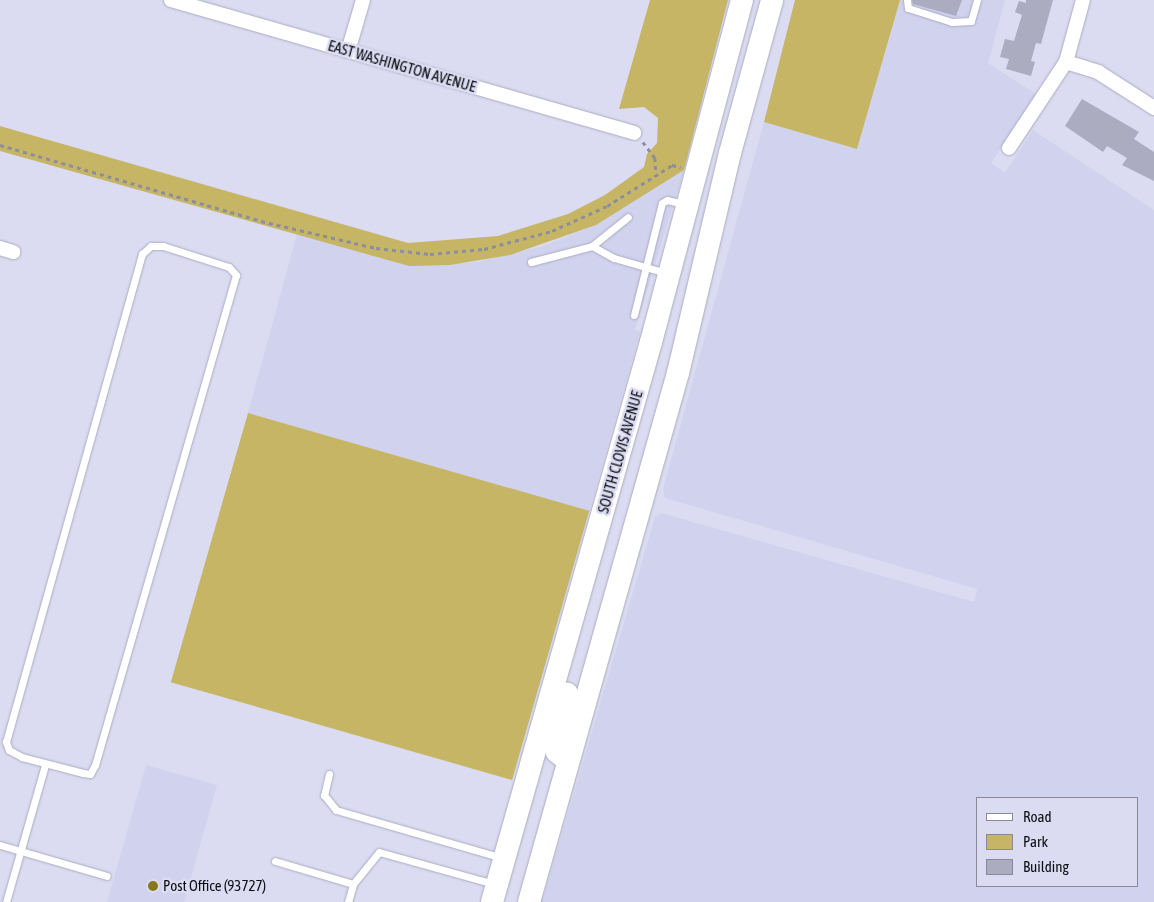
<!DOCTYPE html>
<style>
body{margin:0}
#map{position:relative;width:1154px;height:902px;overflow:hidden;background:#dbdcf1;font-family:"Asap Condensed",sans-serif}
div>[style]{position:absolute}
.built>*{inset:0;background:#d1d2ee}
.green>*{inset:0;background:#c5b565;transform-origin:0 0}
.building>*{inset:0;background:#abacc0}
.path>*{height:2.5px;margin-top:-1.25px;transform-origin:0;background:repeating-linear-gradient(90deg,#8d8e9d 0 4px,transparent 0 8px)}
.roads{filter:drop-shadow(0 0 1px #abacc0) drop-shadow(0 0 1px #abacc0)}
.lane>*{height:7px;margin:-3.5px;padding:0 3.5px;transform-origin:3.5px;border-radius:3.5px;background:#fff}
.street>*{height:14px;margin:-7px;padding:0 7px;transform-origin:7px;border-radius:7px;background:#fff}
.primary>*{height:22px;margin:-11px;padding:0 11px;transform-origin:11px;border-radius:11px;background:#fff}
.dots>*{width:14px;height:14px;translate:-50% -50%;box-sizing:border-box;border:2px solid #dbdcf1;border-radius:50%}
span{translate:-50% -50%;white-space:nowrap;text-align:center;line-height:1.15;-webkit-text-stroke:5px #dbdcf1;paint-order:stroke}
.street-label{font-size:15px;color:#0d0d13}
.poi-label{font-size:15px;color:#0d0d13}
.left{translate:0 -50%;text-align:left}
.legend{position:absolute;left:976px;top:797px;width:162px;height:90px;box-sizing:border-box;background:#dbdcf1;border:1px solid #898998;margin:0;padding:6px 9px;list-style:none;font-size:15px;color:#0d0d13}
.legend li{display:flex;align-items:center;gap:10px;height:25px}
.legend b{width:25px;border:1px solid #898998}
</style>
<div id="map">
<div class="built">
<i style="clip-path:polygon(evenodd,900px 0,1005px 0,988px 63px,1036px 94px,991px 163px,1005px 173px,1033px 130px,1154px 210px,1154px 902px,542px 902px,655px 517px,661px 513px,974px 602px,977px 589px,665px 498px,663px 489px,764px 122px,857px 149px,900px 0,978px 798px,1138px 798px,1138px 886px,978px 886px,978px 798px)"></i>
<i style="clip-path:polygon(684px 170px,635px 330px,640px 332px,589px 511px,248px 413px,297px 234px,409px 266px,478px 262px,543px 246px,596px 225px)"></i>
<i style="clip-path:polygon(146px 765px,217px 785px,184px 902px,107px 902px)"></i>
</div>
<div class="green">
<i style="clip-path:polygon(650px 0,728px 0,684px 170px,596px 225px,510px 255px,450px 265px,409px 266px,0 151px,0 126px,408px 243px,498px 236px,568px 214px,605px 195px,644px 167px,647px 154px,657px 143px,658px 118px,644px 107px,619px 109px)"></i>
<i style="clip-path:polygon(795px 0,900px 0,857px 149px,764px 122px)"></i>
<i style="left:248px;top:413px;width:355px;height:280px;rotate:16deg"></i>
</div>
<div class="building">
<i style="clip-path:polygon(912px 0,962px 0,956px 16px,913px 4px)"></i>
<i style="clip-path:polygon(1026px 0,1053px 0,1041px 44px,1036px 43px,1031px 61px,1035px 62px,1031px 76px,1006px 69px,1009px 59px,1000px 57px,1005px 39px,1014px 41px,1022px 15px,1015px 12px,1019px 1px,1026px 3px)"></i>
<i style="clip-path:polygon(1082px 99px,1139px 132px,1134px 139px,1154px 152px,1154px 181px,1122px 165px,1127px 158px,1107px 146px,1103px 152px,1065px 126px)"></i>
</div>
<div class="path">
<i style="left:643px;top:142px;width:20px;rotate:53deg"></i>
<i style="left:655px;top:158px;width:15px;rotate:86deg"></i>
<i style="left:0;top:145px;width:272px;rotate:16.2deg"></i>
<i style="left:261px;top:221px;width:118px;rotate:13.2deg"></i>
<i style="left:376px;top:248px;width:54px;rotate:6.3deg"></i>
<i style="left:430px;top:254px;width:54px;rotate:-5.3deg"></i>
<i style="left:484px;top:249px;width:70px;rotate:-14.8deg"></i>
<i style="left:552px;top:231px;width:60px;rotate:-24.4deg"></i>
<i style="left:607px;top:206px;width:77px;rotate:-32.2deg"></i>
<i style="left:672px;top:165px;width:9px;rotate:13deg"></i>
</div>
<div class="roads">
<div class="lane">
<i style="left:907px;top:0;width:8px;rotate:83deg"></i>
<i style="left:908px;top:8px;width:46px;rotate:17.7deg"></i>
<i style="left:952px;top:22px;width:19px;rotate:-3deg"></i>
<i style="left:971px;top:21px;width:22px;rotate:-74deg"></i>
<i style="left:151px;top:246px;width:12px"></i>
<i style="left:163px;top:246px;width:69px;rotate:17.7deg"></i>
<i style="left:229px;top:267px;width:11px;rotate:49deg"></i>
<i style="left:236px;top:275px;width:510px;rotate:106.05deg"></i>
<i style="left:95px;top:765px;width:10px;rotate:119deg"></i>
<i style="left:90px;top:774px;width:7px;rotate:-172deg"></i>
<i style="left:83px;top:773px;width:63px;rotate:-165.3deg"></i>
<i style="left:22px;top:757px;width:15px;rotate:-152deg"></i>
<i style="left:9px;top:750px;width:9px;rotate:-111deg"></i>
<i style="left:6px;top:742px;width:507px;rotate:-74.43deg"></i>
<i style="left:142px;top:254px;width:12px;rotate:-42deg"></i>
<i style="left:592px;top:246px;width:46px;rotate:-38.9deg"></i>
<i style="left:531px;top:262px;width:63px;rotate:-14.7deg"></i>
<i style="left:592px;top:246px;width:25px;rotate:29deg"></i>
<i style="left:614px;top:258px;width:54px;rotate:16.1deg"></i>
<i style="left:634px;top:315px;width:115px;rotate:-76deg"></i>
<i style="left:662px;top:203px;width:6px;rotate:-31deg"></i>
<i style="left:667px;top:200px;width:17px;rotate:13deg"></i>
<i style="left:329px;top:774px;width:22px;rotate:103deg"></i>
<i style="left:324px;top:795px;width:19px;rotate:51deg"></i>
<i style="left:336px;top:810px;width:173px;rotate:16.1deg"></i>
<i style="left:0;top:845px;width:111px;rotate:16.2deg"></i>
<i style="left:275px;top:861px;width:81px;rotate:16.4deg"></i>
<i style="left:6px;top:902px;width:142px;rotate:-74.1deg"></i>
<i style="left:348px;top:902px;width:19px;rotate:-74deg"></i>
<i style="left:353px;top:884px;width:41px;rotate:-50.9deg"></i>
<i style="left:379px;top:852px;width:119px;rotate:15.5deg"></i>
</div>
<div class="street">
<i style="left:171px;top:0;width:482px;rotate:16deg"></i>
<i style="left:348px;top:51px;width:53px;rotate:-73.6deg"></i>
<i style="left:1066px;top:62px;width:34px;rotate:17deg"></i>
<i style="left:1098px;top:72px;width:67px;rotate:32.7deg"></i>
<i style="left:1009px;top:148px;width:103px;rotate:-56.5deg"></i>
<i style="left:1066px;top:62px;width:64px;rotate:-74.7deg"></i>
<i style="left:0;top:248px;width:14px;rotate:17deg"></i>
</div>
<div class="primary">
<i style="left:567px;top:760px;width:13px;rotate:-141deg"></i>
<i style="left:557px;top:752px;width:14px;rotate:-98deg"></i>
<i style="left:555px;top:738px;width:46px;rotate:-74.7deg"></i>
<i style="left:492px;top:902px;width:582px;rotate:-74.15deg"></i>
<i style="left:651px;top:342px;width:354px;rotate:-75.1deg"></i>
<i style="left:529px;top:902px;width:550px;rotate:-74.27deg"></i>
<i style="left:678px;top:373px;width:226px;rotate:-76.7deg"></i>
<i style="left:730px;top:153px;width:159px;rotate:-74.6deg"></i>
</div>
</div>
<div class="dots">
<i style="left:153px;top:886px;background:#88781c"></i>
</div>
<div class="street-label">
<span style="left:402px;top:66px;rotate:16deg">EAST WASHINGTON AVENUE</span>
<span style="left:620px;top:452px;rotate:-74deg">SOUTH CLOVIS AVENUE</span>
</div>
<div class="poi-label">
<span class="left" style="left:163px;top:886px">Post Office (93727)</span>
</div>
<ul class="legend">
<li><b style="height:6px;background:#fff"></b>Road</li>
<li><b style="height:14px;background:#c5b565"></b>Park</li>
<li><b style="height:14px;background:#abacc0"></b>Building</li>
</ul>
</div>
